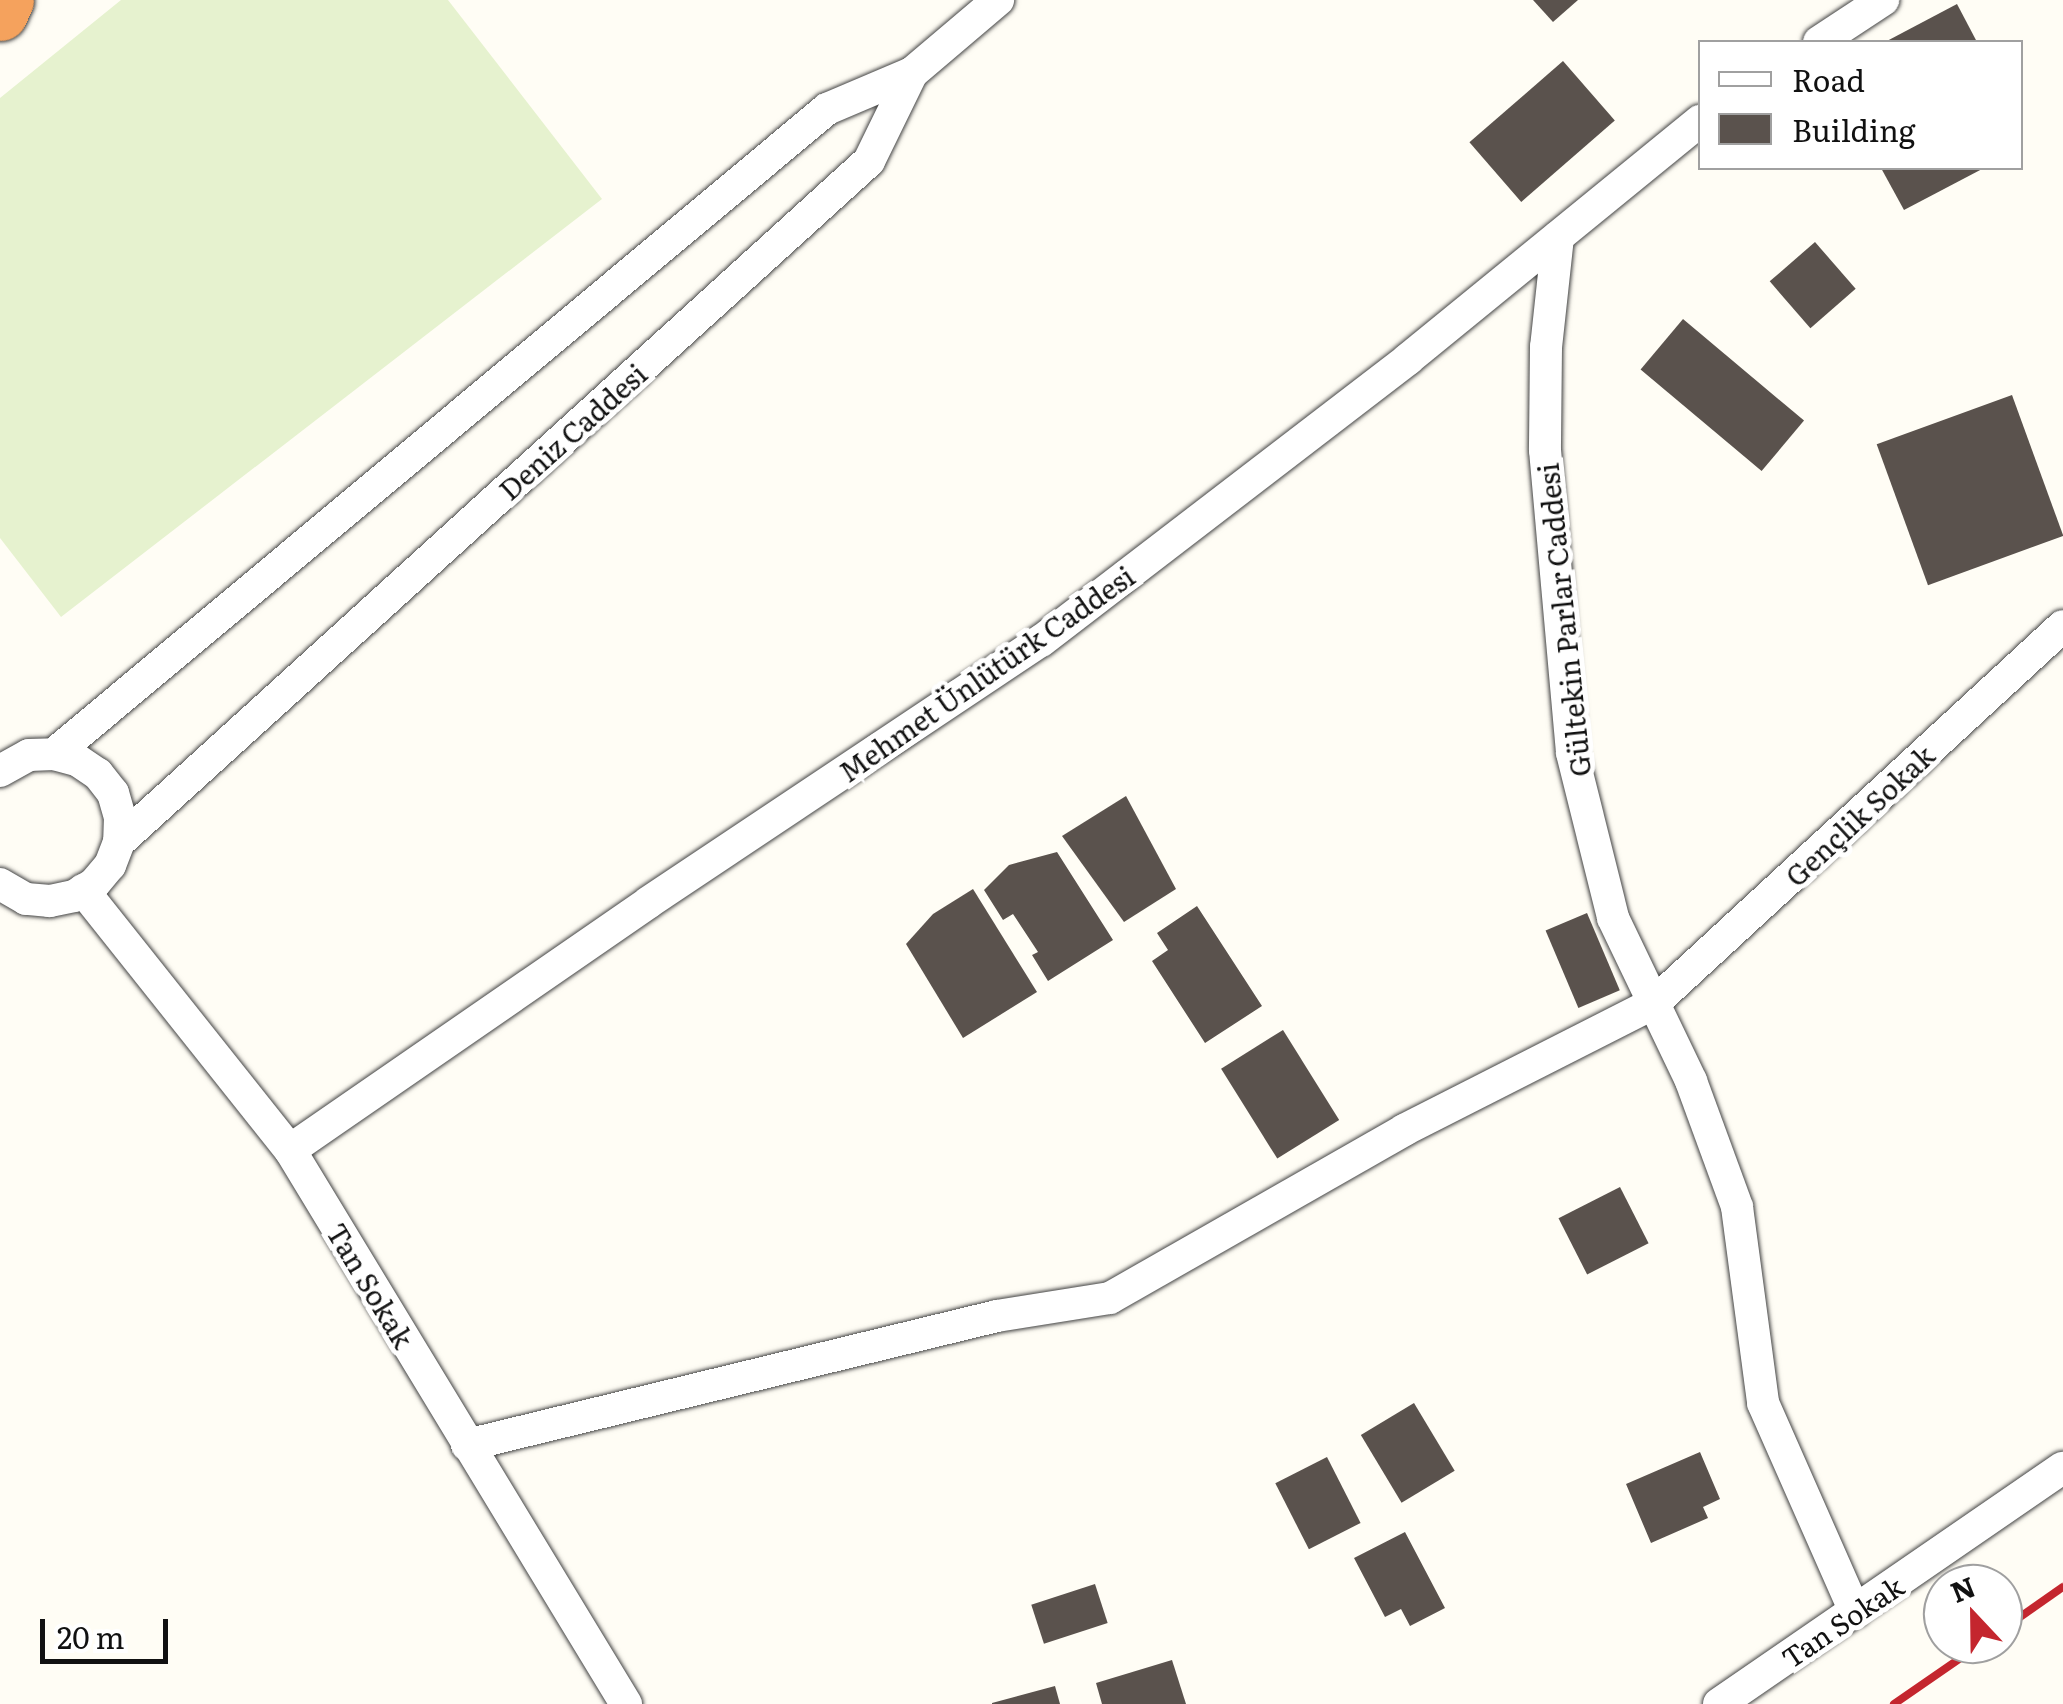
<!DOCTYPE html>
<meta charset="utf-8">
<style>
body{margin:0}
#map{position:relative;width:2063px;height:1704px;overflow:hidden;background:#fffdf5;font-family:Literata,serif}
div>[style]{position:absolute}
.pitch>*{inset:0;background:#e6f2cf}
.building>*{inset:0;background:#5a524d;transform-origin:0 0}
.roads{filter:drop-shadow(0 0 2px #444) drop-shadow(0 0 2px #444)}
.street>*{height:32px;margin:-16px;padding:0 16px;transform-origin:16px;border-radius:16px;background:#fff}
.highway>*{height:55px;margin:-27.5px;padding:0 27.5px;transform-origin:27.5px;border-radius:27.5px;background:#f5a25d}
.rail>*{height:8px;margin:-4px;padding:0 4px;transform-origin:4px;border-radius:4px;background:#c4262e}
span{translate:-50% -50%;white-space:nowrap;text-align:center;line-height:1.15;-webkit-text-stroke:10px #fff;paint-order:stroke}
.street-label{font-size:28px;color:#111}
.legend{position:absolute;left:1698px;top:40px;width:325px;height:130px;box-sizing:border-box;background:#fff;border:2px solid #a0a0a0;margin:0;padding:12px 18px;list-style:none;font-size:30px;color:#111}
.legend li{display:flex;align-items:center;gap:20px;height:50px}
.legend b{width:50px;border:2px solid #a0a0a0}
.north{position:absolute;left:1923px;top:1564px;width:100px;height:100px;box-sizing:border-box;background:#fff;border:2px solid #a0a0a0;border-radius:50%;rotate:338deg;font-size:28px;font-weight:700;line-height:40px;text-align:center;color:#111}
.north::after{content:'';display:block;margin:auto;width:35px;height:45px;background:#c4262e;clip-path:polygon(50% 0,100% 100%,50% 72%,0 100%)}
.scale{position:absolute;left:40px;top:1619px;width:128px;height:45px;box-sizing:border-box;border:5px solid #111;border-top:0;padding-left:12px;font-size:30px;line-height:35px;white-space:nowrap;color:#111;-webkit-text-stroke:8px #fff;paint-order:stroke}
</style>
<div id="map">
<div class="pitch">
<i style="clip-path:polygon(121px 0,448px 0,602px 199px,61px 617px,0 538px,0 98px)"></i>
</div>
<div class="building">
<i style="clip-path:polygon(1533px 0,1578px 0,1553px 22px)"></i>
<i style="clip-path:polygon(1957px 4px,1977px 42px,1885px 42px)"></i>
<i style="left:1563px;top:61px;width:79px;height:124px;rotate:49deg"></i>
<i style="clip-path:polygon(1881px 168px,1984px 168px,1904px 210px)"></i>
<i style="left:1815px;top:242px;width:62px;height:60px;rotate:49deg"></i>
<i style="left:1683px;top:319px;width:158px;height:66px;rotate:40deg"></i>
<i style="left:2012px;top:395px;width:150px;height:144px;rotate:70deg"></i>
<i style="clip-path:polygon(1126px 796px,1176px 889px,1124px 922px,1062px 836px)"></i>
<i style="clip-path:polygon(1057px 852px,1113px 940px,1048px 981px,1032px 955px,1038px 952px,1013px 914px,1003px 920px,984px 890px,1009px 865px)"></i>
<i style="clip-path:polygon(973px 889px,1037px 992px,963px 1038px,906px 944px,933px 914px)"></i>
<i style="clip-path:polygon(1197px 906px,1262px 1006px,1205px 1043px,1152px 961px,1168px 950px,1157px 933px)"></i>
<i style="left:1587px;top:913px;width:84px;height:45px;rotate:67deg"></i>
<i style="left:1283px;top:1030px;width:106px;height:73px;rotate:58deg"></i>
<i style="left:1620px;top:1187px;width:63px;height:69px;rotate:63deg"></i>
<i style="left:1414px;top:1403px;width:79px;height:62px;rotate:59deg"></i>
<i style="clip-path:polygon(1700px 1452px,1720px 1499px,1703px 1507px,1708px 1518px,1651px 1543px,1626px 1484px)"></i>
<i style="left:1327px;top:1457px;width:74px;height:58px;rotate:63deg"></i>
<i style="clip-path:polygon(1405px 1532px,1445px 1608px,1410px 1626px,1401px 1609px,1385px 1617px,1354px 1558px)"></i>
<i style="left:1095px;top:1584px;width:41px;height:67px;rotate:72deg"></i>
<i style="clip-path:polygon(1172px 1660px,1186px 1704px,1102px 1704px,1096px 1683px)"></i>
<i style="clip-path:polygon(1055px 1686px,1060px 1704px,992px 1704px,992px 1703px)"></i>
</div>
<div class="roads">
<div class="street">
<i style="left:1819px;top:42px;width:77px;rotate:-33.3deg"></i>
<i style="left:1558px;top:237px;width:111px;rotate:96.2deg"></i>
<i style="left:1546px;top:347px;width:103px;rotate:90.6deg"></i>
<i style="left:1545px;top:450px;width:304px;rotate:84.9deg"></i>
<i style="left:1572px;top:753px;width:170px;rotate:76deg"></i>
<i style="left:1613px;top:918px;width:181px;rotate:64.4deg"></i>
<i style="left:1691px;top:1081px;width:134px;rotate:69.9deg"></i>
<i style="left:1737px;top:1207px;width:198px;rotate:82.4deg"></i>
<i style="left:1763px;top:1403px;width:228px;rotate:66.2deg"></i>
<i style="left:54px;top:754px;width:1007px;rotate:-39.84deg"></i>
<i style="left:827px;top:109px;width:92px;rotate:-23deg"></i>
<i style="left:0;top:771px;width:33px;rotate:-29deg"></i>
<i style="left:29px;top:755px;width:25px;rotate:-2deg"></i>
<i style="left:54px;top:754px;width:24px;rotate:15deg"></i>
<i style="left:77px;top:760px;width:25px;rotate:34deg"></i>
<i style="left:98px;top:774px;width:24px;rotate:52deg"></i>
<i style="left:113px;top:793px;width:25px;rotate:74deg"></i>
<i style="left:120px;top:817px;width:25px;rotate:92deg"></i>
<i style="left:119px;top:842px;width:25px;rotate:111deg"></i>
<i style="left:110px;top:865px;width:25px;rotate:130deg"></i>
<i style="left:94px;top:884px;width:23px;rotate:149deg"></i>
<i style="left:74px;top:896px;width:25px;rotate:168deg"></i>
<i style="left:50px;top:901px;width:24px;rotate:-175deg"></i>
<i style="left:26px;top:899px;width:30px;rotate:-150deg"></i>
<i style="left:119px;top:842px;width:1013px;rotate:-42.24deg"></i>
<i style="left:869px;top:161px;width:98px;rotate:-64deg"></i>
<i style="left:912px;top:73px;width:113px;rotate:-40.3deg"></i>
<i style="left:83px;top:890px;width:332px;rotate:51.5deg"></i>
<i style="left:290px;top:1150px;width:648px;rotate:58.76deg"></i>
<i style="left:290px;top:1150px;width:436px;rotate:-34.6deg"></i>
<i style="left:649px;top:902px;width:471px;rotate:-33.7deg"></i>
<i style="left:1041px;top:641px;width:463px;rotate:-37.5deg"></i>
<i style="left:1408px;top:359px;width:377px;rotate:-39.2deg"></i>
<i style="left:467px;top:1445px;width:545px;rotate:-13.68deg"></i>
<i style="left:997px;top:1316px;width:114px;rotate:-9.1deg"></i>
<i style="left:1110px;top:1298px;width:339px;rotate:-29.7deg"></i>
<i style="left:1404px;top:1130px;width:280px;rotate:-26.9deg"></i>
<i style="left:1654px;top:1003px;width:556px;rotate:-42.67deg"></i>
<i style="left:1719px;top:1704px;width:417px;rotate:-34.5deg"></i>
</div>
<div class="highway">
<i style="left:0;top:13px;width:14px;rotate:-65deg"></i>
</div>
</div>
<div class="rail">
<i style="left:2003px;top:1629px;width:73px;rotate:-35deg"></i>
<i style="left:1894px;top:1704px;width:106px;rotate:-34.6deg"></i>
</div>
<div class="street-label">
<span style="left:572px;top:431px;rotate:-42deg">Deniz Caddesi</span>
<span style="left:1563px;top:620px;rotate:-96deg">Gültekin Parlar Caddesi</span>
<span style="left:986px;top:673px;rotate:-35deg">Mehmet Ünlütürk Caddesi</span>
<span style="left:1859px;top:815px;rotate:-43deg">Gençlik Sokak</span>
<span style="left:371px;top:1285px;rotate:59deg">Tan Sokak</span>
<span style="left:1842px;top:1621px;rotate:-34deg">Tan Sokak</span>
</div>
<ul class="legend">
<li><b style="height:12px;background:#fff"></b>Road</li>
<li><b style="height:28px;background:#5a524d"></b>Building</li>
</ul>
<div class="north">N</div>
<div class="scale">20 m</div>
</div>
